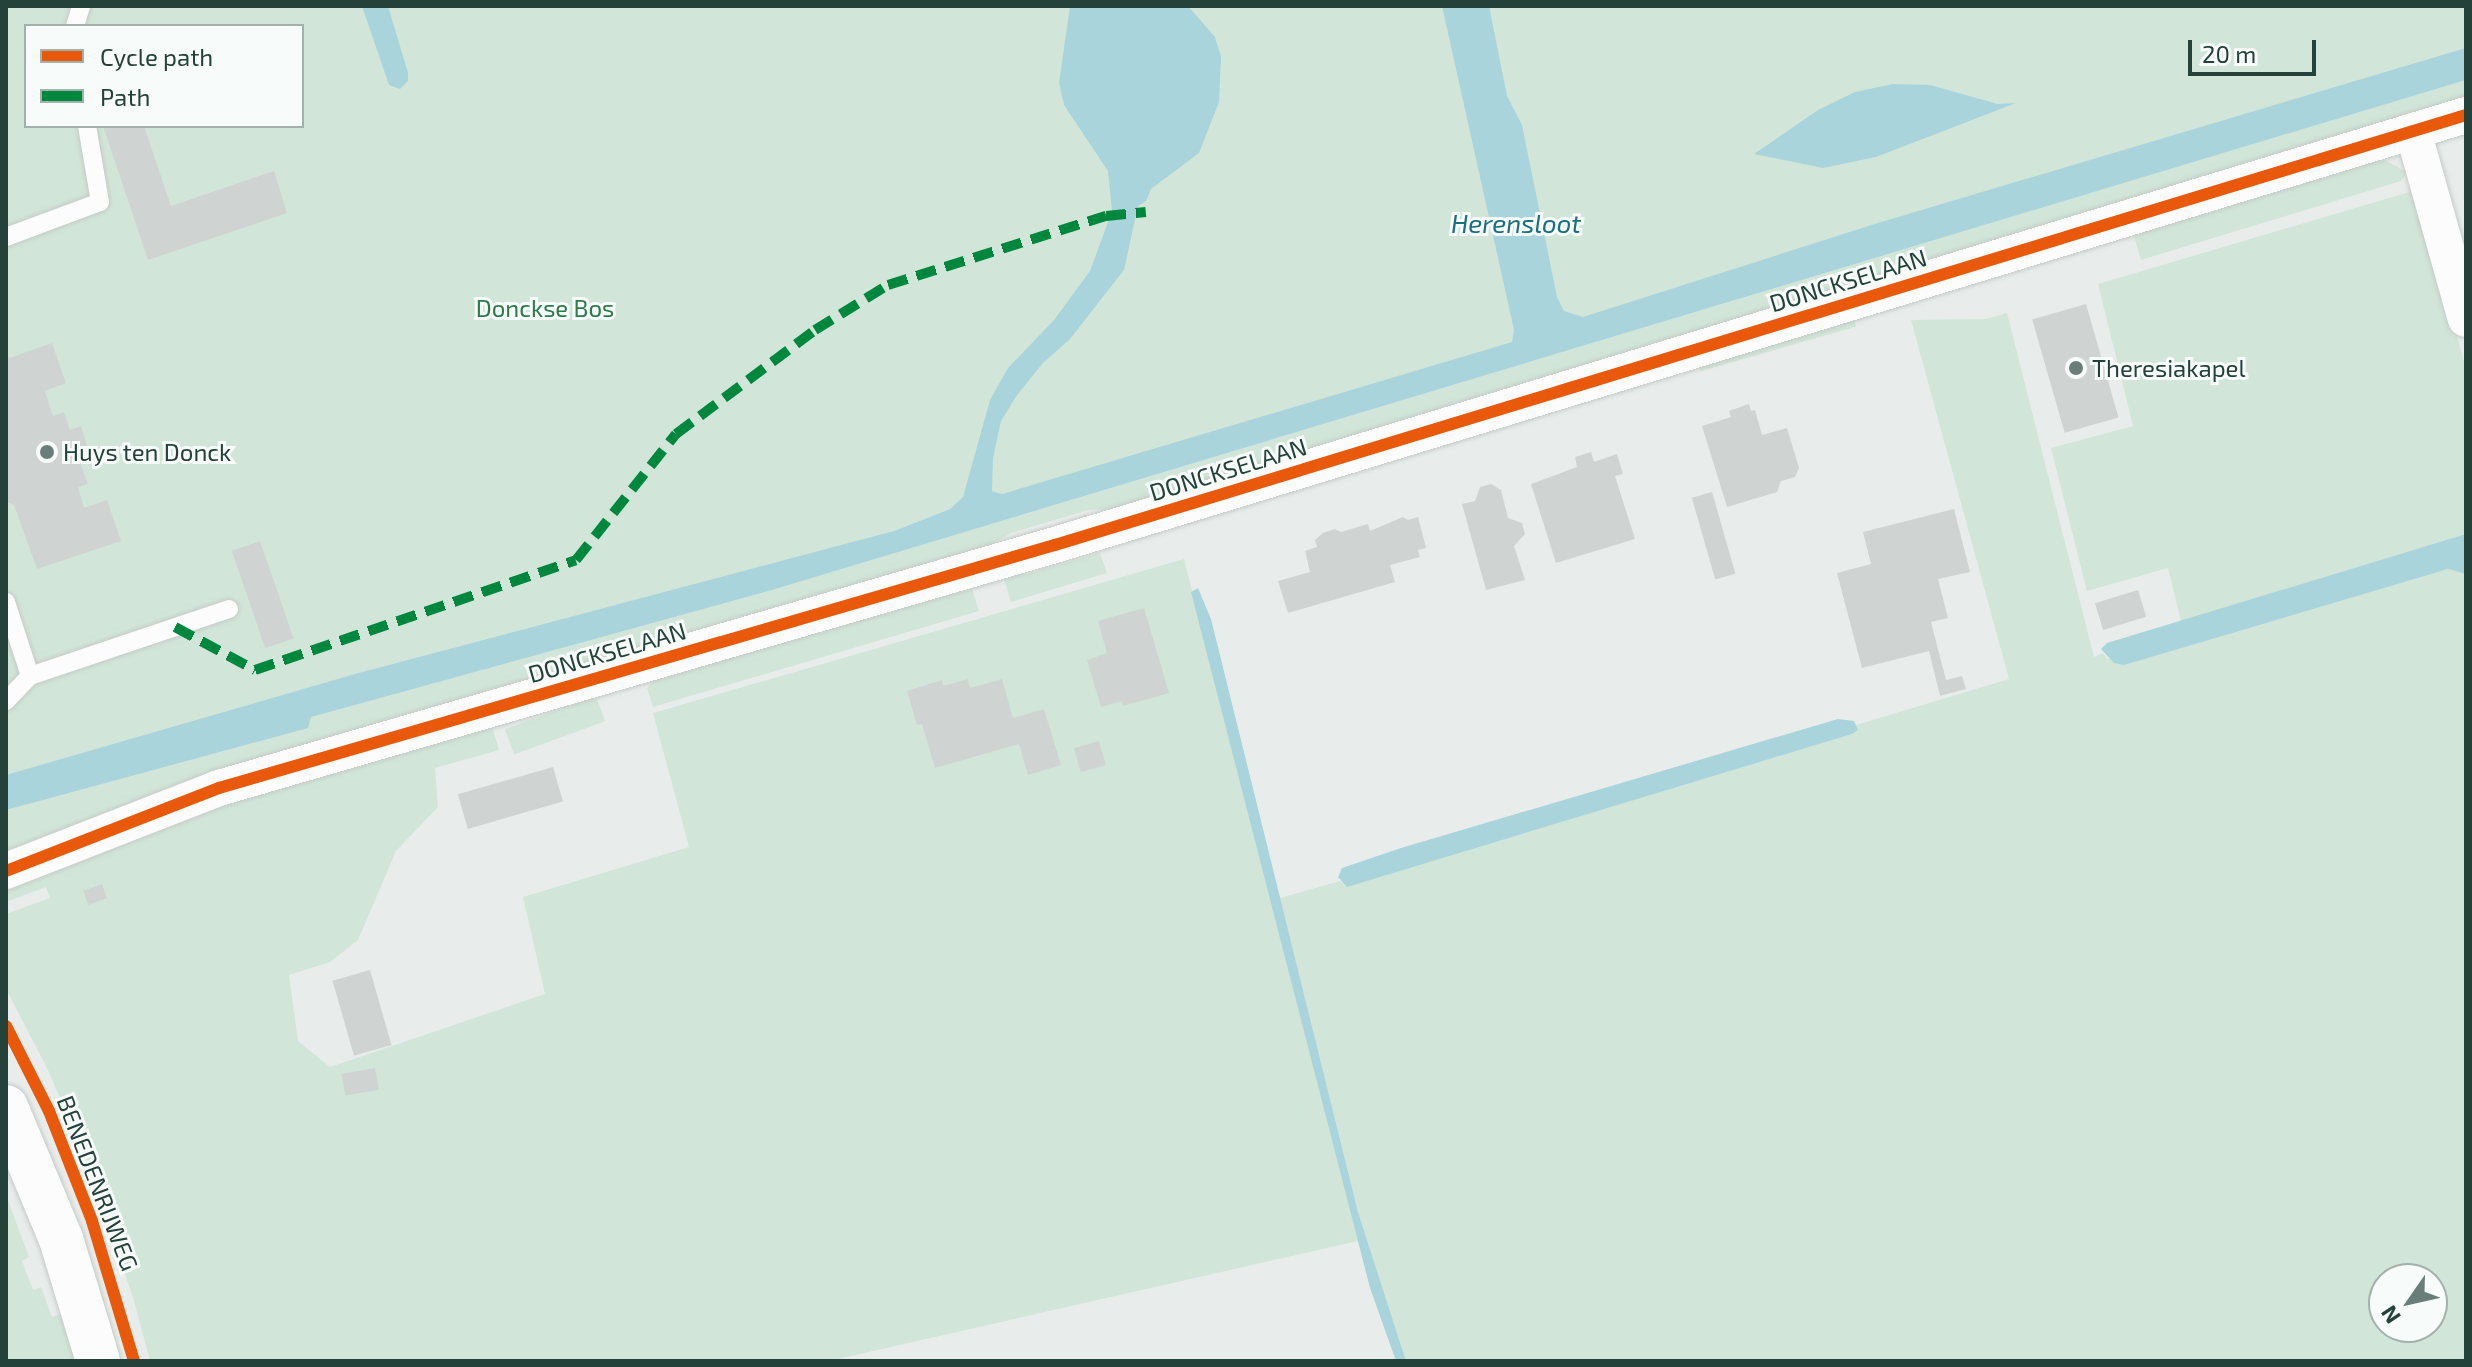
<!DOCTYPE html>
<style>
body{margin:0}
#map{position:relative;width:2472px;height:1367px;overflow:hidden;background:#e8edeb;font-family:"Exo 2",sans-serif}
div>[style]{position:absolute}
.green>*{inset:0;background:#d1e6d8;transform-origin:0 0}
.water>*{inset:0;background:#a9d4db}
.building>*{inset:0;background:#cfd4d2;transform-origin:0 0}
.roads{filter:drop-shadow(0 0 2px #c5cac8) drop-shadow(0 0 2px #c5cac8)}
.service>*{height:18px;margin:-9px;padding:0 9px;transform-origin:9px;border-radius:9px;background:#fcfcfc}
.minor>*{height:36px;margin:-18px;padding:0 18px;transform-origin:18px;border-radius:18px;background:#fcfcfc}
.tertiary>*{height:44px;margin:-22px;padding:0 22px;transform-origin:22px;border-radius:22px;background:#fcfcfc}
.quiet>*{height:10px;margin-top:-5px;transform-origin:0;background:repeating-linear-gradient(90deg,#00873e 0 20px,transparent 0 30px)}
.cycleway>*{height:12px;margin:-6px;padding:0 6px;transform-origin:6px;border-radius:6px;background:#e8590c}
.dots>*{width:22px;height:22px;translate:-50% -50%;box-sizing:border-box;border:4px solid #f7fbf9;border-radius:50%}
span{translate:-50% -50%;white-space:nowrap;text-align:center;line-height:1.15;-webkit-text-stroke:6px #f7fbf9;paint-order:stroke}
.street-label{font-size:24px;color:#24423a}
.park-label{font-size:24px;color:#2d7a4b}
.poi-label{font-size:24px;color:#24423a}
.left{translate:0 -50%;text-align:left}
.water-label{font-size:26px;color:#1c6f80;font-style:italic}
.frame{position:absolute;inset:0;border:8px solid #24423a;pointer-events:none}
.legend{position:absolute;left:24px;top:24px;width:280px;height:104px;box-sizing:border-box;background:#f7fbf9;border:2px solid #a3b1ad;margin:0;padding:10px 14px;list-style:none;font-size:24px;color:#24423a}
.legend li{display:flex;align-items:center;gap:16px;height:40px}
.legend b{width:40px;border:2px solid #a3b1ad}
.north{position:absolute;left:2368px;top:1263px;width:80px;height:80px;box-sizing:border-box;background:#f7fbf9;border:2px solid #a3b1ad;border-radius:50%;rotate:236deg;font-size:22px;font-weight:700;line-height:32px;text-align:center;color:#24423a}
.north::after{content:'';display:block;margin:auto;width:28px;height:36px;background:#697e78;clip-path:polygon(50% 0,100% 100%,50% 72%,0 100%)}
.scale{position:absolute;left:2188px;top:40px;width:128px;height:36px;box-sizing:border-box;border:4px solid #24423a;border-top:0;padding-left:10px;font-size:24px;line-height:28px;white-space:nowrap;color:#24423a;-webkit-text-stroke:6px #f7fbf9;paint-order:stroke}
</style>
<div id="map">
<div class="green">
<i style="clip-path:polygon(evenodd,6px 6px,2466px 6px,2466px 55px,1486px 352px,1002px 494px,991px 491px,960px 500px,950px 509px,894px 531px,427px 683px,772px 590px,2466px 80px,2466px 99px,1117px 509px,1088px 510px,1011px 533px,983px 549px,492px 726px,499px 750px,435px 768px,438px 807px,396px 851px,358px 940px,330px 962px,289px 975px,298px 1041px,330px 1067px,545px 994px,523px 897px,689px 847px,653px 713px,1184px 559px,1358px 1241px,829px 1361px,150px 1361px,134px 1301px,87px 1161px,48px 1070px,6px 989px,6px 914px,50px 898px,46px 887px,6px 902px,6px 810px,24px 805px,15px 773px,6px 775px,6px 6px,26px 26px,302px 26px,302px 126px,26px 126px,26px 26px)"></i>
<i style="clip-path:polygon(2381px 158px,2407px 172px,2401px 181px,2141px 260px,2133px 233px)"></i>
<i style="clip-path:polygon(2416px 190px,2466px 368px,2466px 534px,2181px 621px,2168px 568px,2087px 591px,2051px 448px,2133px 426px,2098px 284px)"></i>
<i style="clip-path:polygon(evenodd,2007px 313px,2094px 657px,2103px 653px,2107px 659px,2448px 569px,2466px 574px,2466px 1361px,1406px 1361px,1358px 1212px,1280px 898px,1340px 881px,1347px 886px,1852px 734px,1857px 730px,1856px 725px,2009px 679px,1911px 320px,1986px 319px,2007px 313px,2384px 1279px,2432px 1279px,2432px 1327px,2384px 1327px,2384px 1279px)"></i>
<i style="left:1854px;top:320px;width:7px;height:162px;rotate:74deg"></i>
<i style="clip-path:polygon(1100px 553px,1107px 573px,1011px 602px,1003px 576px,1028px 574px)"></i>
<i style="clip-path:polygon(971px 585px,979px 611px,653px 707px,647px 688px,657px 677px)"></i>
<i style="left:596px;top:696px;width:27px;height:97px;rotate:70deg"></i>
<i style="clip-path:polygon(6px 1195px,29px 1257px,22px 1261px,33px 1290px,41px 1287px,52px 1317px,63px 1313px,75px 1361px,6px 1361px)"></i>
</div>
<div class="water">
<i style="clip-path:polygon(362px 6px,388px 6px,408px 73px,408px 81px,400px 89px,389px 85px)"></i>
<i style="clip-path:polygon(1070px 6px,1188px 6px,1215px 37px,1221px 57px,1219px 102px,1199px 153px,1151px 189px,1146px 201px,1138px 206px,1124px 270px,1070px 339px,1043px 363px,1017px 395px,1001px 421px,993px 458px,992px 491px,1002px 494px,1512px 342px,1514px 330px,1442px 6px,1489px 6px,1507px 96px,1522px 125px,1557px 297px,1564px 311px,1583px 317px,1878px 223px,2466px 48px,2466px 80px,772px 590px,311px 717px,308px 728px,6px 810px,6px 775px,355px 674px,894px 531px,950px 509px,963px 497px,990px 400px,1008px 368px,1054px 320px,1090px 271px,1112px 211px,1108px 171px,1064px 105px,1059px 83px)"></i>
<i style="clip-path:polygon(1893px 84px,1930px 85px,1998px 104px,2016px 103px,1876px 157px,1823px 168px,1754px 154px,1818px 110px,1855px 92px)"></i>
<i style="clip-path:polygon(2466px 534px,2466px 574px,2448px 569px,2124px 665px,2114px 663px,2101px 649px,2107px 643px)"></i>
<i style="clip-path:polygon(1198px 588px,1211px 619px,1358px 1212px,1406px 1361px,1396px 1361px,1370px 1288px,1191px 592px)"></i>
<i style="clip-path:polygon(1838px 719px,1854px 721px,1858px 730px,1852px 734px,1347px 887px,1338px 877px,1342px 868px,1401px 848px)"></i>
</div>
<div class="building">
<i style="clip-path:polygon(103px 126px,144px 126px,171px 206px,274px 171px,287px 213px,148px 260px)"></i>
<i style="left:2086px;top:304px;width:118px;height:56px;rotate:74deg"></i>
<i style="clip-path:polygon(52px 343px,66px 383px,45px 391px,53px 416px,64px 412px,70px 430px,81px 426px,91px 458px,80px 462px,88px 484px,78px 487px,84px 508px,107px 500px,121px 541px,37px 569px,14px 505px,6px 502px,6px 352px,9px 358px)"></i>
<i style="clip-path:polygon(1749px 404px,1751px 411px,1755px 410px,1762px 435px,1787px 428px,1799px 468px,1795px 477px,1781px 481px,1777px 492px,1727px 507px,1702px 426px,1731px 417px,1729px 411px)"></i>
<i style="clip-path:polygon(1591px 452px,1594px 462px,1617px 454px,1623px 474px,1615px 476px,1635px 539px,1556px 563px,1531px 484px,1577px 467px,1575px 457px)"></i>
<i style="clip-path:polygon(1491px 484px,1501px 490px,1508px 518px,1522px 523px,1525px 534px,1514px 546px,1525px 580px,1486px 590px,1462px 504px,1475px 501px,1480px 487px)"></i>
<i style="left:1712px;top:492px;width:85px;height:21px;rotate:74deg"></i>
<i style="clip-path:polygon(1954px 509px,1970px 572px,1938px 579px,1948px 618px,1931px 622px,1946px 680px,1962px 676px,1966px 689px,1940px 696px,1929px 651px,1862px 668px,1837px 573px,1871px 564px,1863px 532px)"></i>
<i style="clip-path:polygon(1403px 517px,1408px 520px,1418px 517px,1426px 548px,1418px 550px,1420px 557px,1390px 565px,1395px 582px,1288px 613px,1278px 581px,1310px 572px,1305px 551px,1317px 547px,1315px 540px,1323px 533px,1335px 529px,1341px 532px,1368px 524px,1370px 531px)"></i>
<i style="left:260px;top:541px;width:103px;height:30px;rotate:71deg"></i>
<i style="left:2138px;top:590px;width:28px;height:45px;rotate:73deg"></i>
<i style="clip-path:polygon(1144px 608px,1169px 693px,1123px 706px,1122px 701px,1101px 707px,1087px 660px,1107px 653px,1098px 621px)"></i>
<i style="clip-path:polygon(968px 679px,970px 688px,1002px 679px,1013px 718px,1044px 709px,1061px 765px,1028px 775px,1019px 744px,935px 768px,922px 724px,917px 725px,907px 691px,942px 680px,943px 686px)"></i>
<i style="left:1099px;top:741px;width:25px;height:26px;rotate:74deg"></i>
<i style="left:553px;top:767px;width:36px;height:99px;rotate:74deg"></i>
<i style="left:102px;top:884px;width:15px;height:20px;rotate:70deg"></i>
<i style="left:370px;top:970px;width:78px;height:39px;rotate:74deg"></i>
<i style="left:375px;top:1068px;width:22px;height:34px;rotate:80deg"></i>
</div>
<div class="roads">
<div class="service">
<i style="left:75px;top:26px;width:21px;rotate:-73deg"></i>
<i style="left:6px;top:237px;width:100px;rotate:-20.4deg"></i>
<i style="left:100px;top:202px;width:77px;rotate:-99.7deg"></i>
<i style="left:6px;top:602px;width:78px;rotate:72deg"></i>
<i style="left:30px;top:676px;width:35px;rotate:134deg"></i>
<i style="left:30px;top:676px;width:210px;rotate:-18.6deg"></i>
</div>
<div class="minor">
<i style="left:2413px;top:131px;width:195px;rotate:74.3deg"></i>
<i style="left:6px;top:871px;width:229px;rotate:-21.3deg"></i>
<i style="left:219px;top:788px;width:871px;rotate:-16.21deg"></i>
<i style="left:1055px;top:545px;width:1475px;rotate:-16.95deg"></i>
</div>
<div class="tertiary">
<i style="left:6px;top:1107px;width:143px;rotate:67.4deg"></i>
<i style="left:61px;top:1239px;width:127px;rotate:73.1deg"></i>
</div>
</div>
<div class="quiet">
<i style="left:175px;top:627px;width:91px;rotate:28.3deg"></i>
<i style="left:255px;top:670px;width:339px;rotate:-18.9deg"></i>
<i style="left:576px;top:560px;width:161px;rotate:-51.6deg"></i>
<i style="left:676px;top:434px;width:174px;rotate:-36.8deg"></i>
<i style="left:815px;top:330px;width:86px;rotate:-31.7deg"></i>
<i style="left:888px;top:285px;width:229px;rotate:-17.6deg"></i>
<i style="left:1106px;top:216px;width:40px;rotate:-5.7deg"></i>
</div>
<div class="cycleway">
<i style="left:6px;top:871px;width:229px;rotate:-21.3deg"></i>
<i style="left:219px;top:788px;width:871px;rotate:-16.21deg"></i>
<i style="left:1055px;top:545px;width:1475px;rotate:-16.95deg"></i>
<i style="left:6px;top:1026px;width:95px;rotate:63.2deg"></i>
<i style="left:49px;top:1111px;width:118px;rotate:68.6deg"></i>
<i style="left:92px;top:1221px;width:146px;rotate:73.3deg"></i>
</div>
<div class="dots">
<i style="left:2076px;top:368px;background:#697e78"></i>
<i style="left:47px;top:452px;background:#697e78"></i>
</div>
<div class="street-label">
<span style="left:1848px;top:280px;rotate:-17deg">DONCKSELAAN</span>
<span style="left:1228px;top:469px;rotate:-17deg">DONCKSELAAN</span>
<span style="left:607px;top:652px;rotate:-16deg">DONCKSELAAN</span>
<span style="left:98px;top:1183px;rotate:69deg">BENEDENRIJWEG</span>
</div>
<div class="park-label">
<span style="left:545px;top:308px">Donckse Bos</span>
</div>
<div class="poi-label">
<span class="left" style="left:2092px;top:368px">Theresiakapel</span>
<span class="left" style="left:63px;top:452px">Huys ten Donck</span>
</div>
<div class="water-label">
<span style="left:1516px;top:223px">Herensloot</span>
</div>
<div class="frame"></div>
<ul class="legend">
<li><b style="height:10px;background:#e8590c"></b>Cycle path</li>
<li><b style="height:10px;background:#00873e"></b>Path</li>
</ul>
<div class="north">N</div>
<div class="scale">20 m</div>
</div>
